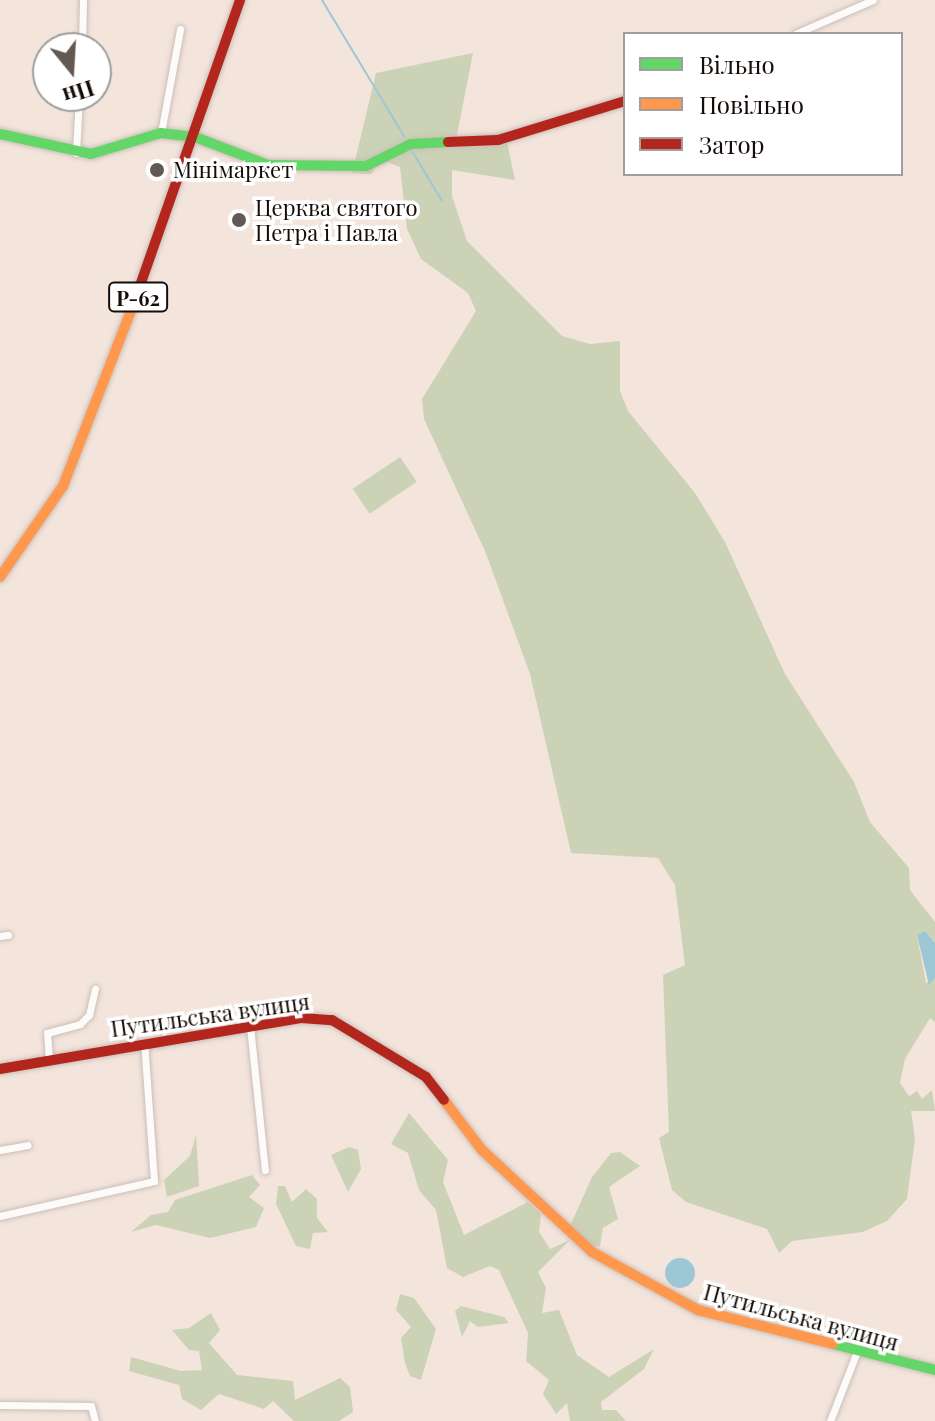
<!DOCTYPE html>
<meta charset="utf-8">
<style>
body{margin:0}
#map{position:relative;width:935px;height:1421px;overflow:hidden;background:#f3e5dc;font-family:"Playfair Display",serif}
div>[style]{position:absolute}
.green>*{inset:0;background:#cbd2b6;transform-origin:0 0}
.water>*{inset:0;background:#9ec7d6}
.round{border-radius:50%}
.stream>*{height:2px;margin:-1px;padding:0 1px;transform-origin:1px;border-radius:1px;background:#9ec7d6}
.roads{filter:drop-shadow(0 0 2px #cabfb8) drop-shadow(0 0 2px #cabfb8)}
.street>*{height:7px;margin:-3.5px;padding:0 3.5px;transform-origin:3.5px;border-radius:3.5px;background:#fdfbfa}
.fast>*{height:10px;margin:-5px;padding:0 5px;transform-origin:5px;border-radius:5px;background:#63d668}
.slow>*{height:10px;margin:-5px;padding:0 5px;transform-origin:5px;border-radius:5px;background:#ff974d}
.jam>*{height:10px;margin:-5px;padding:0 5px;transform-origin:5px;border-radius:5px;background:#b3261e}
.dots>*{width:22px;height:22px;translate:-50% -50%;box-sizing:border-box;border:4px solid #fff;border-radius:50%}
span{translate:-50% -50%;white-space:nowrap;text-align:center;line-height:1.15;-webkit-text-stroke:7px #fff;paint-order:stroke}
.shield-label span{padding:2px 6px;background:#fff;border:2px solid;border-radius:6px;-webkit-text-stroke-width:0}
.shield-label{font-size:20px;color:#160d08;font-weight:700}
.poi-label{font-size:22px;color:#160d08}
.left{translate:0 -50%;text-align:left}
.street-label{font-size:22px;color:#160d08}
.legend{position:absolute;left:623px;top:32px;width:280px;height:144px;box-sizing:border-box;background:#fff;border:2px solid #a29e9c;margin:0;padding:10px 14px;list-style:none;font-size:24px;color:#160d08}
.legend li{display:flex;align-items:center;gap:16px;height:40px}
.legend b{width:40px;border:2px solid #a29e9c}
.north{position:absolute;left:32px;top:32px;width:80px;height:80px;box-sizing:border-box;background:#fff;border:2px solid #a29e9c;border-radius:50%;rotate:162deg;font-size:22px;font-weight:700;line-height:32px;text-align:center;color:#160d08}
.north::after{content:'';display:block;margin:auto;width:28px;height:36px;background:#635952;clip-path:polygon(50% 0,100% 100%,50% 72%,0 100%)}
</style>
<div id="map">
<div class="green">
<i style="clip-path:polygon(473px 53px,456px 140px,505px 132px,515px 180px,452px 170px,452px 196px,467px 241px,562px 336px,590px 344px,620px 341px,620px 391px,628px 411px,695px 493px,725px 542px,785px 674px,854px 782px,870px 822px,909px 868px,910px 890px,935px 922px,935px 943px,925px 931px,917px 936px,926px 983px,935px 978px,935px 1022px,930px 1018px,905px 1059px,900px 1083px,909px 1096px,917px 1091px,922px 1099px,932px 1090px,935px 1111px,911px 1111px,915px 1139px,907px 1199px,887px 1221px,863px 1232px,792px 1241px,779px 1253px,767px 1229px,686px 1202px,672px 1190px,659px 1138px,669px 1132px,663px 975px,685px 965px,675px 885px,658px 858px,571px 853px,530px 674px,485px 551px,424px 419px,422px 399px,476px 311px,468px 293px,421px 259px,407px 229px,400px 167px,382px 160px,371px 174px,352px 173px,376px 73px)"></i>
<i style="left:400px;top:457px;width:30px;height:57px;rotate:56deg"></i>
<i style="clip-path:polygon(409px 1113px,448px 1160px,443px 1182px,464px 1235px,528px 1202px,541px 1214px,539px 1232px,550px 1249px,570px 1240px,538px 1272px,546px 1288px,542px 1313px,559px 1310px,577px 1355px,609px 1377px,654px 1349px,644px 1369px,601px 1402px,602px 1410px,616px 1410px,626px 1421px,570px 1421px,567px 1403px,556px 1414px,543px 1394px,549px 1380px,526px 1361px,528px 1333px,499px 1270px,490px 1266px,463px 1277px,447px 1268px,436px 1210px,419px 1190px,408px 1153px,391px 1144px)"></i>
<i style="clip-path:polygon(196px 1135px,199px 1186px,167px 1197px,164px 1180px,190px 1156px)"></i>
<i style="clip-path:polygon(349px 1147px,358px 1150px,361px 1169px,348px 1192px,331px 1155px)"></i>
<i style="clip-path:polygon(620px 1152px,640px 1166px,609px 1187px,618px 1219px,603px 1228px,600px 1246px,591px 1247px,570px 1226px,592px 1177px,611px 1153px)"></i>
<i style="clip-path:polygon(252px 1175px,260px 1185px,249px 1197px,264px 1208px,256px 1227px,210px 1238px,156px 1225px,131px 1232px,151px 1215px,168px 1212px,175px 1200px)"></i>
<i style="clip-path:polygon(278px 1186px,285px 1186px,292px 1202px,306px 1189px,317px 1199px,317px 1218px,328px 1232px,313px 1233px,310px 1249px,296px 1246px,276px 1204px)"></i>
<i style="clip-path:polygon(400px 1294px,414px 1298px,436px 1329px,421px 1380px,410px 1376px,405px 1363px,401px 1338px,411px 1327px,396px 1310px)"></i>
<i style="clip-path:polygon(461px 1306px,504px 1317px,509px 1323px,478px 1327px,470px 1321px,462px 1337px,455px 1311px)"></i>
<i style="clip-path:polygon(211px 1313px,220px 1330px,209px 1343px,237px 1375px,293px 1381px,295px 1400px,340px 1378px,350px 1387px,353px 1412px,339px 1421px,294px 1421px,273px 1401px,264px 1409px,219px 1394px,201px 1410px,182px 1399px,179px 1385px,129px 1371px,131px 1357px,181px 1371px,202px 1370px,199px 1351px,189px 1350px,172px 1330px,189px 1328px)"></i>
</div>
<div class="water">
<i style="clip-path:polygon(925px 931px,935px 943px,935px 978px,929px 985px,917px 935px)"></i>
<i class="round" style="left:665px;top:1258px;width:30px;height:30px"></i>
</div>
<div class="stream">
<i style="left:322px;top:0;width:159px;rotate:58.9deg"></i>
<i style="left:412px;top:151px;width:58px;rotate:59deg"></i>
</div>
<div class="roads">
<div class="street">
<i style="left:795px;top:34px;width:85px;rotate:-23.6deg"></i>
<i style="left:82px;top:48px;width:48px;rotate:-88.8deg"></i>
<i style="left:161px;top:133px;width:106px;rotate:-79.6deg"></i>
<i style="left:76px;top:153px;width:57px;rotate:-87deg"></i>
<i style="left:0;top:936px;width:8px;rotate:-7deg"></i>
<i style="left:250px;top:1026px;width:145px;rotate:84.1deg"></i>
<i style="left:49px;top:1060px;width:27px;rotate:-94deg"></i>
<i style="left:47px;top:1033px;width:34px;rotate:-15deg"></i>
<i style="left:80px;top:1024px;width:13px;rotate:-45deg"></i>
<i style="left:89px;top:1015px;width:27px;rotate:-77deg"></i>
<i style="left:0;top:1150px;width:28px;rotate:-10deg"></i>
<i style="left:0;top:1216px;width:158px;rotate:-12.8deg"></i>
<i style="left:154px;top:1181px;width:138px;rotate:-94.1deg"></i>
<i style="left:0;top:1405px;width:91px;rotate:0.6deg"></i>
<i style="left:91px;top:1406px;width:16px;rotate:75deg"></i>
<i style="left:830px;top:1421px;width:72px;rotate:-68.8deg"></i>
</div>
<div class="fast">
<i style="left:0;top:134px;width:93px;rotate:12.4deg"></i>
<i style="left:91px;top:154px;width:73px;rotate:-16.7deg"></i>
<i style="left:161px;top:133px;width:34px;rotate:7deg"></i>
<i style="left:195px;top:137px;width:78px;rotate:21deg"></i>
<i style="left:268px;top:165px;width:98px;rotate:0.6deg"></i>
<i style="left:366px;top:166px;width:50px;rotate:-26.1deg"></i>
<i style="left:411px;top:144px;width:37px;rotate:-3deg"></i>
<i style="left:833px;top:1344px;width:105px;rotate:14.3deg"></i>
</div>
<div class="slow">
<i style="left:0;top:577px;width:111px;rotate:-55.3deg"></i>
<i style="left:63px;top:486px;width:199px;rotate:-68.8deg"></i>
<i style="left:444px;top:1100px;width:63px;rotate:52.8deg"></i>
<i style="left:482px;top:1150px;width:150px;rotate:42.8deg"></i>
<i style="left:592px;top:1252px;width:121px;rotate:28.7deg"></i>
<i style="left:698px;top:1310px;width:139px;rotate:14.1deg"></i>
</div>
<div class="jam">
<i style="left:448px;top:142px;width:50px;rotate:-2.3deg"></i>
<i style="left:498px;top:140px;width:133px;rotate:-17.1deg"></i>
<i style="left:135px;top:300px;width:318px;rotate:-70.7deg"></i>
<i style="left:0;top:1069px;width:305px;rotate:-9.6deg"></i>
<i style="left:301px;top:1018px;width:31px;rotate:4deg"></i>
<i style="left:332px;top:1020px;width:110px;rotate:31.2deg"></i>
<i style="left:426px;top:1077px;width:29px;rotate:52deg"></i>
</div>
</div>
<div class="dots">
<i style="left:157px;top:170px;background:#635952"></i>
<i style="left:239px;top:220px;background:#635952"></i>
</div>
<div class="shield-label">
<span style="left:138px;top:297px">Р-62</span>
</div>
<div class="poi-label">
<span class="left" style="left:173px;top:170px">Мінімаркет</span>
<span class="left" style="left:255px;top:220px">Церква святого<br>Петра і Павла</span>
</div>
<div class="street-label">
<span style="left:210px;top:1015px;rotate:-8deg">Путильська вулиця</span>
<span style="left:801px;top:1317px;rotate:15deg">Путильська вулиця</span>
</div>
<ul class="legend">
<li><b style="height:10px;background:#63d668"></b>Вільно</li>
<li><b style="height:10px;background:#ff974d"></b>Повільно</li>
<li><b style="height:10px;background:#b3261e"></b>Затор</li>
</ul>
<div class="north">Пн</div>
</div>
